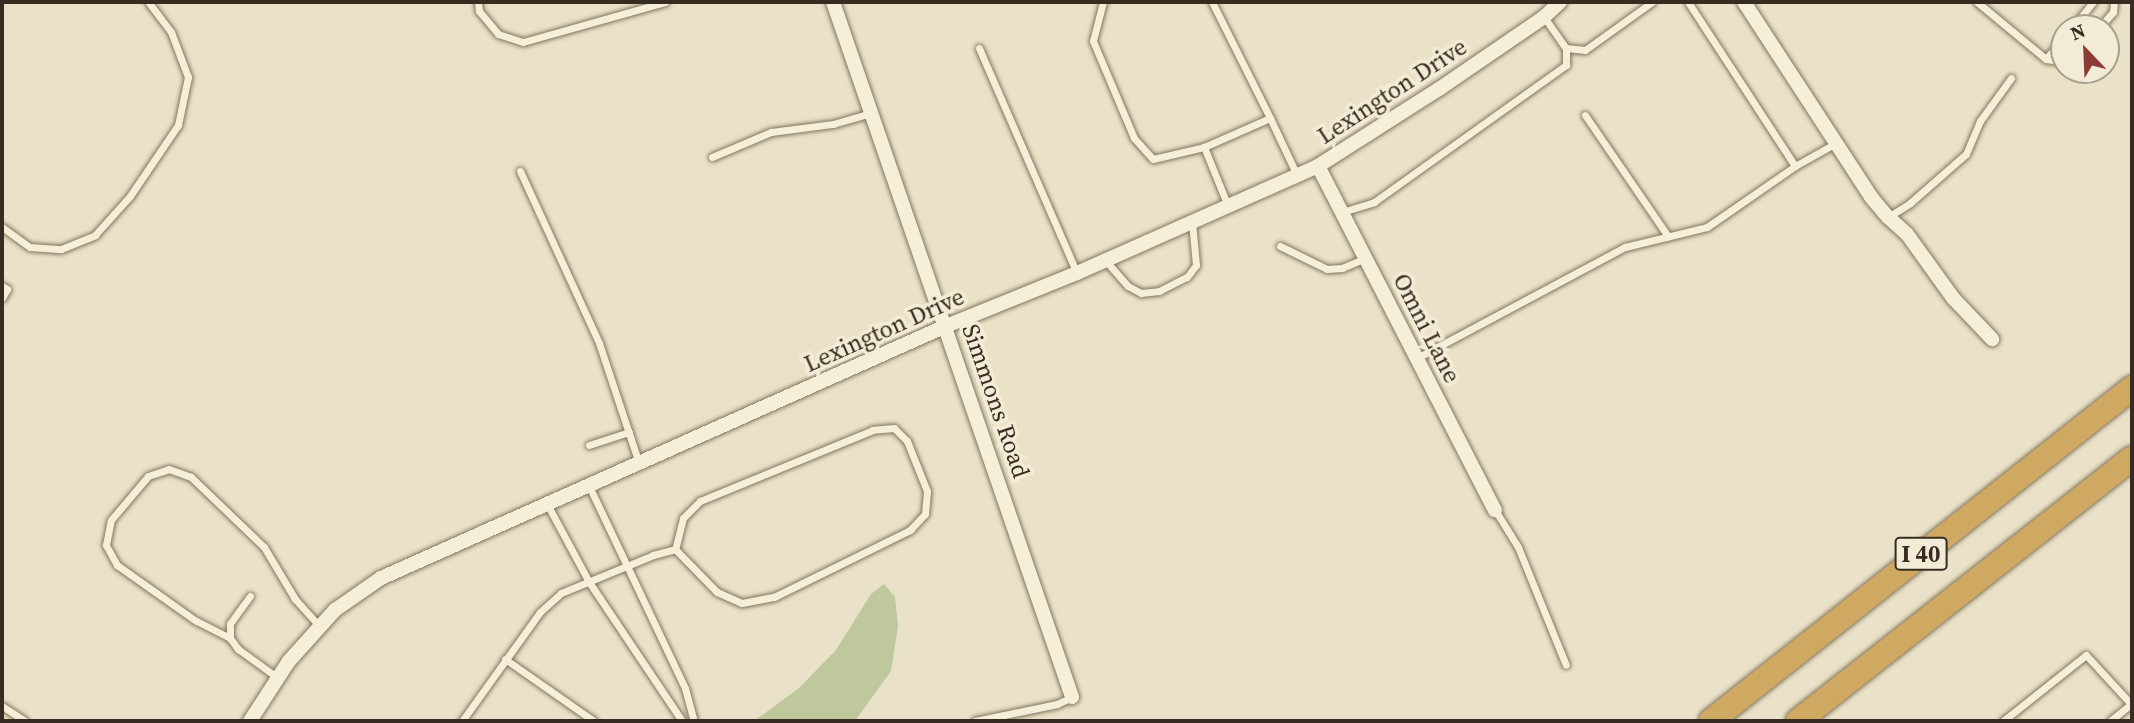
<!DOCTYPE html>
<style>
body{margin:0}
#map{position:relative;width:2134px;height:723px;overflow:hidden;background:#eae2c8;font-family:"Source Serif 4",serif}
div>[style]{position:absolute}
.green>*{inset:0;background:#bfc79d}
.roads{filter:drop-shadow(0 0 2px #84755f) drop-shadow(0 0 2px #84755f)}
.service>*{height:7px;margin:-3.5px;padding:0 3.5px;transform-origin:3.5px;border-radius:3.5px;background:#f5efda}
.minor>*{height:14px;margin:-7px;padding:0 7px;transform-origin:7px;border-radius:7px;background:#f5efda}
.motorway>*{height:24px;margin:-12px;padding:0 12px;transform-origin:12px;border-radius:12px;background:#cfa862}
span{translate:-50% -50%;white-space:nowrap;text-align:center;line-height:1.15;-webkit-text-stroke:7px #f2ecd6;paint-order:stroke}
.shield-label span{padding:2px 5px;background:#f2ecd6;border:2px solid;border-radius:5px;-webkit-text-stroke-width:0}
.shield-label{font-size:23px;color:#362c21;font-weight:700}
.street-label{font-size:24px;color:#362c21}
.frame{position:absolute;inset:0;border:4px solid #362c21;pointer-events:none}
.north{position:absolute;left:2050px;top:14px;width:70px;height:70px;box-sizing:border-box;background:#f2ecd6;border:2px solid #a79f8e;border-radius:50%;rotate:337deg;font-size:19px;font-weight:700;line-height:28px;text-align:center;color:#362c21}
.north::after{content:'';display:block;margin:auto;width:24px;height:32px;background:#8c3b35;clip-path:polygon(50% 0,100% 100%,50% 72%,0 100%)}
</style>
<div id="map">
<div class="green">
<i style="clip-path:polygon(884px 584px,895px 597px,898px 626px,891px 671px,855px 721px,754px 721px,799px 688px,836px 650px,871px 594px)"></i>
</div>
<div class="roads">
<div class="service">
<i style="left:478px;top:2px;width:9px;rotate:84deg"></i>
<i style="left:479px;top:11px;width:30px;rotate:50deg"></i>
<i style="left:498px;top:34px;width:26px;rotate:18deg"></i>
<i style="left:523px;top:42px;width:148px;rotate:-15.7deg"></i>
<i style="left:1103px;top:2px;width:40px;rotate:104.4deg"></i>
<i style="left:1093px;top:41px;width:105px;rotate:67.1deg"></i>
<i style="left:1134px;top:138px;width:28px;rotate:48deg"></i>
<i style="left:1153px;top:159px;width:52px;rotate:-13.2deg"></i>
<i style="left:1212px;top:2px;width:130px;rotate:63.4deg"></i>
<i style="left:1977px;top:2px;width:89px;rotate:39.6deg"></i>
<i style="left:2046px;top:59px;width:28px;rotate:-51deg"></i>
<i style="left:1544px;top:17px;width:38px;rotate:55deg"></i>
<i style="left:1566px;top:48px;width:19px;rotate:6deg"></i>
<i style="left:1585px;top:50px;width:82px;rotate:-35.6deg"></i>
<i style="left:2072px;top:28px;width:33px;rotate:-51deg"></i>
<i style="left:2099px;top:28px;width:21px;rotate:-49deg"></i>
<i style="left:2113px;top:12px;width:10px;rotate:-84deg"></i>
<i style="left:979px;top:48px;width:245px;rotate:66.5deg"></i>
<i style="left:2046px;top:59px;width:18px;rotate:9deg"></i>
<i style="left:1585px;top:115px;width:147px;rotate:55.6deg"></i>
<i style="left:712px;top:157px;width:64px;rotate:-23deg"></i>
<i style="left:771px;top:132px;width:63px;rotate:-7.4deg"></i>
<i style="left:833px;top:124px;width:40px;rotate:-16deg"></i>
<i style="left:1795px;top:166px;width:47px;rotate:-29.3deg"></i>
<i style="left:520px;top:171px;width:189px;rotate:65.3deg"></i>
<i style="left:599px;top:343px;width:126px;rotate:71.6deg"></i>
<i style="left:1228px;top:206px;width:64px;rotate:-112.1deg"></i>
<i style="left:1204px;top:147px;width:72px;rotate:-23.7deg"></i>
<i style="left:1270px;top:118px;width:63px;rotate:64.7deg"></i>
<i style="left:1342px;top:212px;width:34px;rotate:-17deg"></i>
<i style="left:1374px;top:202px;width:236px;rotate:-35.5deg"></i>
<i style="left:1566px;top:65px;width:17px;rotate:-90deg"></i>
<i style="left:1888px;top:217px;width:26px;rotate:-32deg"></i>
<i style="left:1910px;top:203px;width:74px;rotate:-41.2deg"></i>
<i style="left:1966px;top:154px;width:36px;rotate:-67deg"></i>
<i style="left:1980px;top:121px;width:53px;rotate:-54.2deg"></i>
<i style="left:2px;top:227px;width:34px;rotate:36deg"></i>
<i style="left:30px;top:247px;width:31px;rotate:4deg"></i>
<i style="left:61px;top:249px;width:37px;rotate:-22deg"></i>
<i style="left:95px;top:235px;width:52px;rotate:-48.1deg"></i>
<i style="left:130px;top:196px;width:86px;rotate:-55.9deg"></i>
<i style="left:178px;top:125px;width:49px;rotate:-78.2deg"></i>
<i style="left:188px;top:77px;width:48px;rotate:-110.7deg"></i>
<i style="left:171px;top:32px;width:38px;rotate:-127deg"></i>
<i style="left:1280px;top:246px;width:52px;rotate:26.1deg"></i>
<i style="left:1327px;top:269px;width:15px;rotate:-4deg"></i>
<i style="left:1342px;top:268px;width:25px;rotate:-23deg"></i>
<i style="left:1106px;top:261px;width:33px;rotate:49deg"></i>
<i style="left:1128px;top:286px;width:15px;rotate:28deg"></i>
<i style="left:1141px;top:293px;width:18px;rotate:-6deg"></i>
<i style="left:1159px;top:291px;width:31px;rotate:-27deg"></i>
<i style="left:1187px;top:277px;width:15px;rotate:-53deg"></i>
<i style="left:1196px;top:265px;width:43px;rotate:-95.3deg"></i>
<i style="left:2px;top:286px;width:6px;rotate:31deg"></i>
<i style="left:7px;top:289px;width:10px;rotate:119deg"></i>
<i style="left:1417px;top:358px;width:236px;rotate:-28.1deg"></i>
<i style="left:1625px;top:247px;width:84px;rotate:-13.7deg"></i>
<i style="left:1707px;top:227px;width:107px;rotate:-34.7deg"></i>
<i style="left:1795px;top:166px;width:196px;rotate:-123.1deg"></i>
<i style="left:589px;top:445px;width:42px;rotate:-18deg"></i>
<i style="left:589px;top:486px;width:224px;rotate:64.6deg"></i>
<i style="left:685px;top:688px;width:34px;rotate:75deg"></i>
<i style="left:547px;top:504px;width:89px;rotate:61.7deg"></i>
<i style="left:589px;top:582px;width:167px;rotate:56.2deg"></i>
<i style="left:1495px;top:510px;width:44px;rotate:58.1deg"></i>
<i style="left:1518px;top:547px;width:127px;rotate:67.9deg"></i>
<i style="left:250px;top:596px;width:34px;rotate:126deg"></i>
<i style="left:230px;top:624px;width:14px;rotate:90deg"></i>
<i style="left:230px;top:638px;width:14px;rotate:54deg"></i>
<i style="left:238px;top:649px;width:49px;rotate:35.9deg"></i>
<i style="left:230px;top:638px;width:38px;rotate:-153deg"></i>
<i style="left:196px;top:621px;width:97px;rotate:-144.7deg"></i>
<i style="left:117px;top:565px;width:23px;rotate:-119deg"></i>
<i style="left:106px;top:545px;width:25px;rotate:-79deg"></i>
<i style="left:111px;top:520px;width:57px;rotate:-49.9deg"></i>
<i style="left:148px;top:476px;width:22px;rotate:-18deg"></i>
<i style="left:169px;top:469px;width:23px;rotate:20deg"></i>
<i style="left:191px;top:477px;width:101px;rotate:43.8deg"></i>
<i style="left:264px;top:547px;width:61px;rotate:59.2deg"></i>
<i style="left:295px;top:599px;width:38px;rotate:48deg"></i>
<i style="left:505px;top:659px;width:108px;rotate:34.9deg"></i>
<i style="left:2px;top:706px;width:27px;rotate:33deg"></i>
<i style="left:462px;top:721px;width:134px;rotate:-54.4deg"></i>
<i style="left:540px;top:612px;width:28px;rotate:-42deg"></i>
<i style="left:561px;top:593px;width:100px;rotate:-22.4deg"></i>
<i style="left:653px;top:555px;width:23px;rotate:-15deg"></i>
<i style="left:675px;top:549px;width:60px;rotate:45.7deg"></i>
<i style="left:717px;top:592px;width:27px;rotate:24deg"></i>
<i style="left:742px;top:603px;width:33px;rotate:-11deg"></i>
<i style="left:774px;top:597px;width:152px;rotate:-26.2deg"></i>
<i style="left:910px;top:530px;width:22px;rotate:-47deg"></i>
<i style="left:925px;top:514px;width:23px;rotate:-85deg"></i>
<i style="left:927px;top:491px;width:54px;rotate:-111.8deg"></i>
<i style="left:907px;top:441px;width:18px;rotate:-135deg"></i>
<i style="left:894px;top:428px;width:21px;rotate:175deg"></i>
<i style="left:873px;top:430px;width:187px;rotate:157.7deg"></i>
<i style="left:700px;top:501px;width:24px;rotate:135deg"></i>
<i style="left:683px;top:518px;width:32px;rotate:104deg"></i>
<i style="left:975px;top:721px;width:84px;rotate:-11.7deg"></i>
<i style="left:1057px;top:704px;width:17px;rotate:-25deg"></i>
<i style="left:2003px;top:721px;width:106px;rotate:-38.5deg"></i>
<i style="left:2086px;top:655px;width:68px;rotate:47.4deg"></i>
<i style="left:2110px;top:721px;width:28px;rotate:-39deg"></i>
</div>
<div class="minor">
<i style="left:833px;top:2px;width:735px;rotate:71.02deg"></i>
<i style="left:1744px;top:2px;width:233px;rotate:56.9deg"></i>
<i style="left:1871px;top:197px;width:26px;rotate:50deg"></i>
<i style="left:1888px;top:217px;width:25px;rotate:42deg"></i>
<i style="left:1907px;top:234px;width:79px;rotate:54.3deg"></i>
<i style="left:1953px;top:298px;width:57px;rotate:46.4deg"></i>
<i style="left:1318px;top:166px;width:387px;rotate:62.8deg"></i>
<i style="left:250px;top:721px;width:72px;rotate:-57deg"></i>
<i style="left:289px;top:661px;width:69px;rotate:-48deg"></i>
<i style="left:335px;top:610px;width:56px;rotate:-34.8deg"></i>
<i style="left:381px;top:578px;width:619px;rotate:-24.04deg"></i>
<i style="left:946px;top:326px;width:141px;rotate:-22deg"></i>
<i style="left:1077px;top:273px;width:264px;rotate:-23.9deg"></i>
<i style="left:1318px;top:166px;width:143px;rotate:-32.5deg"></i>
<i style="left:1439px;top:89px;width:127px;rotate:-34.4deg"></i>
<i style="left:1544px;top:17px;width:22px;rotate:-43deg"></i>
</div>
<div class="motorway">
<i style="left:1711px;top:721px;width:537px;rotate:-38.34deg"></i>
<i style="left:1798px;top:721px;width:425px;rotate:-38.2deg"></i>
</div>
</div>
<div class="shield-label">
<span style="left:1921px;top:554px">I 40</span>
</div>
<div class="street-label">
<span style="left:1392px;top:91px;rotate:-33deg">Lexington Drive</span>
<span style="left:1427px;top:328px;rotate:63deg">Omni Lane</span>
<span style="left:884px;top:330px;rotate:-24deg">Lexington Drive</span>
<span style="left:996px;top:401px;rotate:71deg">Simmons Road</span>
</div>
<div class="frame"></div>
<div class="north">N</div>
</div>
